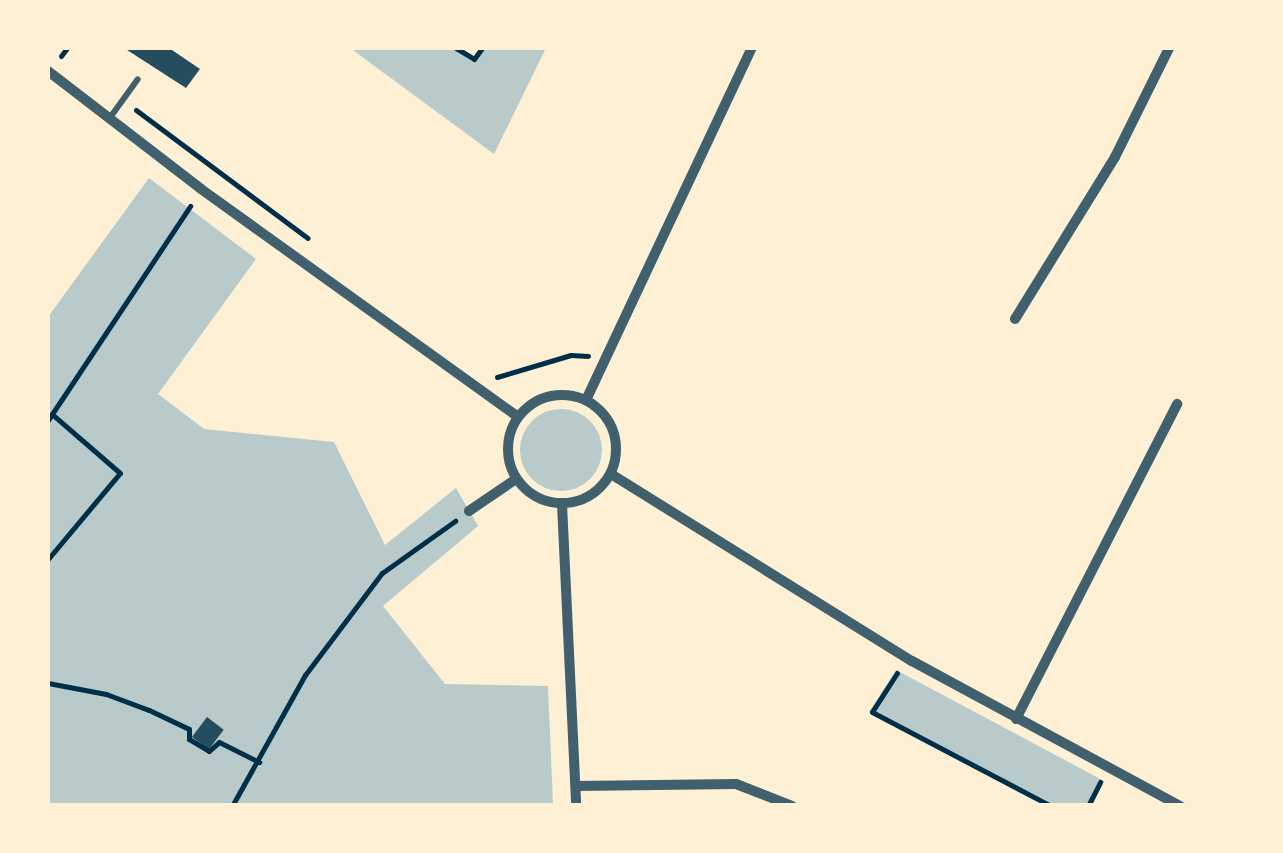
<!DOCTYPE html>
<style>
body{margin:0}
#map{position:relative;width:1283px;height:853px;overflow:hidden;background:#fdf0d5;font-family:"Open Sans",sans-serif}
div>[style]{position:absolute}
.green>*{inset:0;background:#b9caca}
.round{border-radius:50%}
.building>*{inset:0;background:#264d5e;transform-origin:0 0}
.path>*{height:5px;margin:-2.5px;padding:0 2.5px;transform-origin:2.5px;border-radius:2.5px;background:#003049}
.service>*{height:6px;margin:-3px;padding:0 3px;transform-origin:3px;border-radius:3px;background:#3f606c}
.minor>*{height:10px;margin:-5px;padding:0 5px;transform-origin:5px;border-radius:5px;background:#3f606c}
.minor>.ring{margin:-5px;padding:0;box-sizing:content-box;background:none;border:10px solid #3f606c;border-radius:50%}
span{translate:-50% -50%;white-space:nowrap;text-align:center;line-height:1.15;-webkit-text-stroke:10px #fdf0d5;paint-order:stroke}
.frame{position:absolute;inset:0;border:50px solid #fdf0d5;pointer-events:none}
</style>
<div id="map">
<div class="green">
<i style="clip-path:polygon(350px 48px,456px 48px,473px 59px,482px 48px,546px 48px,494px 154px)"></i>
<i style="clip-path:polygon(149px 178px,256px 259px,158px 394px,204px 429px,334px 442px,385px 545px,456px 488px,478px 526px,383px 606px,445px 684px,548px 686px,553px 805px,48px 806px,48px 317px)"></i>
<i class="round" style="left:520px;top:409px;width:82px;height:82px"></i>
<i style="clip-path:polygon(896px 670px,1104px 781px,1091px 805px,1045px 805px,869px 712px)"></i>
</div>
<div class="building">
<i style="clip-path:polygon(124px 48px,169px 48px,200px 69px,186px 88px)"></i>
<i style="left:207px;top:717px;width:21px;height:25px;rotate:37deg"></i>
</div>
<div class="path">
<i style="left:456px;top:48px;width:21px;rotate:31deg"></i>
<i style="left:474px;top:59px;width:14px;rotate:-54deg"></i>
<i style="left:61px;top:56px;width:10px;rotate:-53deg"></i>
<i style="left:136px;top:110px;width:214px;rotate:36.7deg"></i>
<i style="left:497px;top:377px;width:77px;rotate:-16.6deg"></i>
<i style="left:571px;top:355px;width:17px;rotate:3deg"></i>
<i style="left:48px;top:420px;width:257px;rotate:-56.4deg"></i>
<i style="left:48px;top:559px;width:112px;rotate:-50.1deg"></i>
<i style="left:120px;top:473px;width:90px;rotate:-139.1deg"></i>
<i style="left:897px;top:673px;width:46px;rotate:122.7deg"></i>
<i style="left:872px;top:712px;width:202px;rotate:27.7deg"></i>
<i style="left:48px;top:683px;width:59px;rotate:10.7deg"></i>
<i style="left:106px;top:694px;width:46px;rotate:20.4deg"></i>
<i style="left:149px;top:710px;width:44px;rotate:25.4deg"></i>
<i style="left:189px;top:729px;width:10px;rotate:90deg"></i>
<i style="left:189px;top:739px;width:23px;rotate:31deg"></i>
<i style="left:209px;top:751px;width:13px;rotate:-42deg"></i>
<i style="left:219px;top:742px;width:45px;rotate:26.6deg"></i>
<i style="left:232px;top:806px;width:150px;rotate:-60.9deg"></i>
<i style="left:305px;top:675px;width:128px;rotate:-53deg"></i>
<i style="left:382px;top:573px;width:90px;rotate:-35.5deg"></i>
<i style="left:1088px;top:806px;width:27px;rotate:-63deg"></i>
</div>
<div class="service">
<i style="left:109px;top:119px;width:49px;rotate:-54.1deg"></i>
</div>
<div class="minor">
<i style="left:48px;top:71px;width:193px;rotate:37.6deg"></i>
<i style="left:201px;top:189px;width:390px;rotate:35.7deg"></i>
<i style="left:1015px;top:319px;width:190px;rotate:-58.3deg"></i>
<i style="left:1115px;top:157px;width:122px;rotate:-63.6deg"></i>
<i class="ring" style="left:508px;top:395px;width:98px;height:98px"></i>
<i style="left:586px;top:400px;width:389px;rotate:-64.8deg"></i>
<i style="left:611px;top:474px;width:354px;rotate:31.9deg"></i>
<i style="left:912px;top:661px;width:305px;rotate:28.4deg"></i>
<i style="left:562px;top:504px;width:302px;rotate:87.3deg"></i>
<i style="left:469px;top:511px;width:57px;rotate:-34.2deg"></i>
<i style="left:1016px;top:719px;width:354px;rotate:-62.9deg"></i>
<i style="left:576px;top:786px;width:160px;rotate:-0.7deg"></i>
<i style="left:736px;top:784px;width:60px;rotate:21.4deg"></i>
</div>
<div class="frame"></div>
</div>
